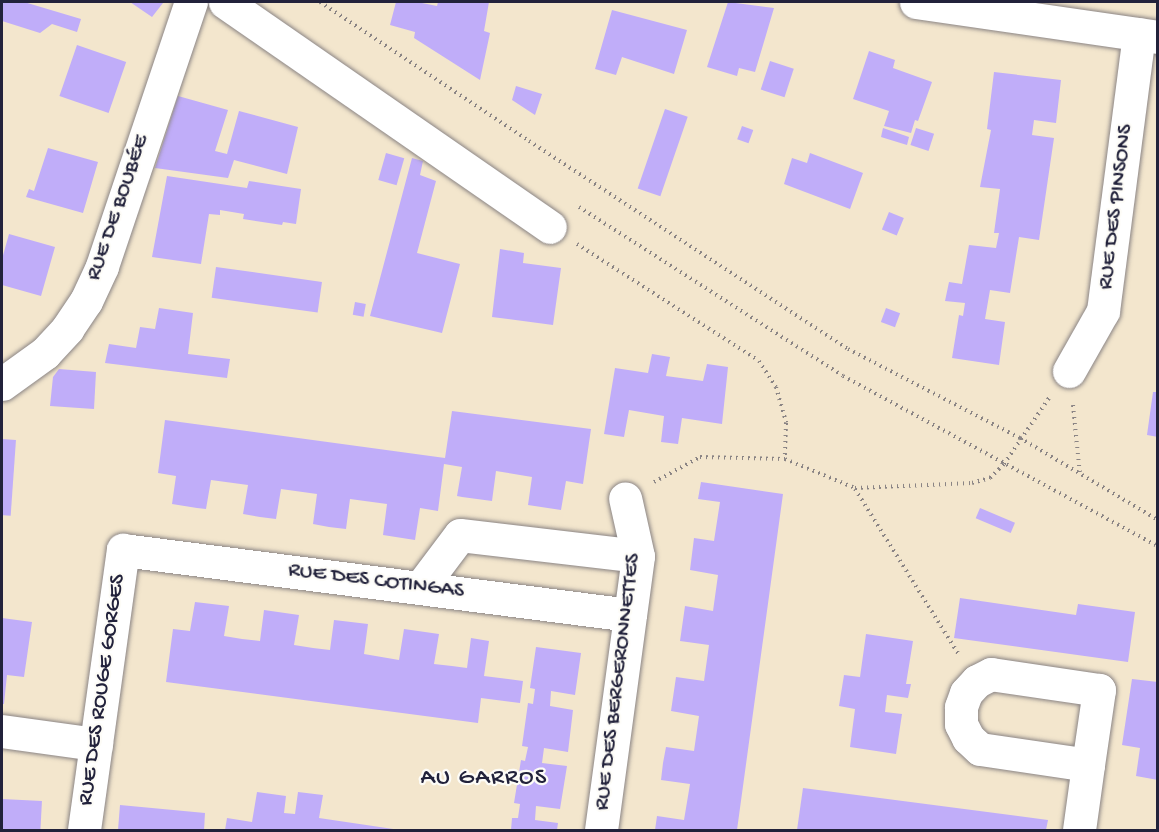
<!DOCTYPE html>
<meta charset="utf-8">
<style>
body{margin:0}
#map{position:relative;width:1159px;height:832px;overflow:hidden;background:#f3e6cd;font-family:"Gochi Hand",sans-serif}
div>[style]{position:absolute}
.building>*{inset:0;background:#c0adf9;transform-origin:0 0}
.path>*{height:4px;margin-top:-2px;transform-origin:0;background:repeating-linear-gradient(90deg,#8a8484 0 1.5px,transparent 0 6px)}
.roads{filter:drop-shadow(0 0 2px #8a8484) drop-shadow(0 0 2px #8a8484)}
.street>*{height:33px;margin:-16.5px;padding:0 16.5px;transform-origin:16.5px;border-radius:16.5px;background:#fff}
span{translate:-50% -50%;white-space:nowrap;text-align:center;line-height:1.15;-webkit-text-stroke:4.5px #fdfcf7;paint-order:stroke}
.street-label{font-size:22px;color:#22223b}
.neighbourhood-label{font-size:24px;color:#22223b;letter-spacing:1.5px}
.frame{position:absolute;inset:0;border:3px solid #22223b;pointer-events:none}
</style>
<div id="map">
<div class="building">
<i style="clip-path:polygon(2px 2px,24px 2px,81px 19px,77px 32px,52px 24px,40px 33px,2px 21px)"></i>
<i style="clip-path:polygon(130px 2px,161px 2px,163px 3px,152px 17px)"></i>
<i style="clip-path:polygon(396px 2px,417px 2px,437px 6px,438px 2px,489px 2px,484px 31px,490px 33px,480px 80px,414px 38px,415px 32px,390px 25px)"></i>
<i style="clip-path:polygon(728px 2px,774px 8px,755px 72px,739px 68px,737px 76px,707px 67px)"></i>
<i style="clip-path:polygon(612px 10px,687px 30px,674px 74px,622px 57px,616px 75px,595px 69px)"></i>
<i style="left:77px;top:45px;width:52px;height:54px;rotate:19deg"></i>
<i style="clip-path:polygon(869px 51px,895px 60px,893px 68px,932px 82px,918px 121px,915px 120px,911px 133px,884px 126px,889px 111px,853px 99px)"></i>
<i style="left:770px;top:61px;width:25px;height:30px;rotate:18deg"></i>
<i style="clip-path:polygon(994px 72px,1061px 80px,1056px 123px,1034px 120px,1032px 135px,1054px 138px,1039px 240px,1019px 237px,1010px 293px,990px 290px,985px 319px,1005px 322px,999px 365px,952px 358px,959px 315px,963px 316px,965px 303px,945px 301px,949px 282px,962px 284px,969px 245px,996px 248px,999px 233px,994px 233px,1000px 189px,980px 187px,991px 130px,987px 129px)"></i>
<i style="clip-path:polygon(516px 86px,542px 94px,535px 115px,512px 100px)"></i>
<i style="clip-path:polygon(178px 96px,228px 110px,215px 151px,227px 154px,239px 111px,298px 127px,287px 174px,234px 160px,228px 178px,155px 168px)"></i>
<i style="left:665px;top:109px;width:24px;height:84px;rotate:19deg"></i>
<i style="left:742px;top:126px;width:12px;height:14px;rotate:20deg"></i>
<i style="clip-path:polygon(883px 128px,909px 137px,907px 145px,881px 137px)"></i>
<i style="left:916px;top:128px;width:19px;height:18px;rotate:18deg"></i>
<i style="clip-path:polygon(48px 148px,98px 162px,83px 213px,26px 197px,29px 189px,34px 191px)"></i>
<i style="left:386px;top:153px;width:19px;height:28px;rotate:16deg"></i>
<i style="clip-path:polygon(810px 153px,863px 173px,850px 209px,784px 184px,792px 158px,807px 163px)"></i>
<i style="clip-path:polygon(412px 158px,423px 161px,420px 175px,436px 181px,417px 253px,460px 264px,442px 333px,370px 316px)"></i>
<i style="clip-path:polygon(167px 176px,247px 188px,249px 181px,301px 189px,296px 224px,283px 222px,282px 225px,243px 219px,244px 214px,220px 210px,220px 215px,209px 214px,201px 264px,152px 257px)"></i>
<i style="left:889px;top:212px;width:16px;height:19px;rotate:22deg"></i>
<i style="clip-path:polygon(9px 234px,55px 247px,41px 296px,2px 285px,2px 259px)"></i>
<i style="clip-path:polygon(500px 249px,524px 253px,523px 263px,561px 268px,553px 325px,492px 317px)"></i>
<i style="left:216px;top:267px;width:107px;height:31px;rotate:8deg"></i>
<i style="left:355px;top:302px;width:11px;height:13px;rotate:10deg"></i>
<i style="clip-path:polygon(159px 308px,193px 313px,188px 354px,230px 359px,227px 378px,105px 363px,109px 344px,136px 348px,140px 327px,155px 329px)"></i>
<i style="left:886px;top:308px;width:15px;height:15px;rotate:20deg"></i>
<i style="clip-path:polygon(652px 354px,670px 357px,666px 376px,703px 381px,707px 364px,728px 367px,722px 424px,682px 418px,678px 444px,661px 442px,664px 416px,629px 410px,624px 437px,604px 434px,615px 368px,648px 373px)"></i>
<i style="clip-path:polygon(59px 369px,96px 372px,94px 409px,50px 406px,53px 377px)"></i>
<i style="clip-path:polygon(1153px 392px,1158px 392px,1158px 437px,1147px 435px)"></i>
<i style="clip-path:polygon(452px 411px,591px 429px,583px 484px,566px 481px,561px 510px,528px 505px,532px 477px,496px 471px,492px 501px,462px 497px,457px 496px,462px 467px,444px 464px,438px 511px,420px 508px,415px 540px,383px 535px,387px 504px,350px 499px,346px 529px,329px 527px,313px 524px,317px 494px,281px 489px,276px 519px,260px 517px,243px 514px,248px 485px,211px 480px,206px 509px,197px 508px,172px 504px,176px 476px,158px 473px,165px 420px,445px 458px)"></i>
<i style="left:2px;top:439px;width:14px;height:76px;rotate:4deg"></i>
<i style="clip-path:polygon(701px 482px,783px 494px,737px 830px,655px 830px,657px 816px,684px 820px,690px 784px,661px 780px,663px 763px,666px 747px,694px 751px,699px 716px,671px 711px,676px 677px,704px 681px,709px 645px,680px 641px,685px 606px,713px 611px,718px 575px,690px 570px,694px 538px,714px 541px,720px 502px,698px 499px)"></i>
<i style="left:980px;top:508px;width:38px;height:11px;rotate:23deg"></i>
<i style="clip-path:polygon(960px 598px,1076px 615px,1078px 604px,1135px 612px,1128px 662px,954px 638px)"></i>
<i style="clip-path:polygon(195px 602px,229px 606px,224px 636px,242px 639px,260px 641px,264px 610px,299px 615px,294px 645px,313px 648px,330px 650px,334px 620px,368px 624px,364px 654px,399px 660px,404px 629px,439px 634px,434px 664px,452px 666px,467px 668px,471px 638px,489px 641px,484px 676px,523px 681px,520px 703px,481px 698px,478px 723px,166px 682px,173px 629px,190px 631px)"></i>
<i style="clip-path:polygon(2px 618px,32px 622px,24px 677px,7px 675px,4px 704px,2px 704px)"></i>
<i style="clip-path:polygon(866px 634px,913px 641px,906px 684px,911px 684px,908px 698px,887px 695px,885px 712px,902px 714px,896px 754px,850px 747px,855px 709px,839px 706px,844px 675px,860px 677px)"></i>
<i style="clip-path:polygon(536px 647px,581px 653px,575px 695px,551px 691px,550px 706px,573px 710px,568px 752px,544px 748px,542px 763px,567px 766px,560px 809px,536px 806px,535px 820px,558px 823px,557px 830px,511px 830px,512px 818px,518px 818px,520px 804px,514px 803px,521px 760px,525px 761px,528px 747px,522px 746px,528px 703px,533px 704px,535px 689px,530px 688px)"></i>
<i style="clip-path:polygon(1132px 679px,1158px 682px,1158px 780px,1136px 776px,1140px 748px,1122px 745px)"></i>
<i style="clip-path:polygon(803px 788px,1048px 820px,1046px 830px,797px 830px)"></i>
<i style="clip-path:polygon(257px 792px,286px 796px,284px 813px,295px 814px,298px 792px,323px 795px,319px 818px,400px 830px,225px 830px,227px 818px,252px 822px)"></i>
<i style="left:2px;top:799px;width:40px;height:31px;rotate:3deg"></i>
<i style="clip-path:polygon(120px 805px,205px 813px,204px 830px,118px 830px)"></i>
</div>
<div class="path">
<i style="left:320px;top:2px;width:251px;rotate:33.6deg"></i>
<i style="left:529px;top:141px;width:381px;rotate:33.1deg"></i>
<i style="left:848px;top:349px;width:194px;rotate:27.4deg"></i>
<i style="left:1020px;top:438px;width:161px;rotate:30.7deg"></i>
<i style="left:579px;top:207px;width:313px;rotate:32.6deg"></i>
<i style="left:843px;top:376px;width:358px;rotate:28.4deg"></i>
<i style="left:577px;top:244px;width:216px;rotate:32.7deg"></i>
<i style="left:759px;top:361px;width:31px;rotate:57deg"></i>
<i style="left:776px;top:387px;width:37px;rotate:74deg"></i>
<i style="left:786px;top:423px;width:36px;rotate:92deg"></i>
<i style="left:1073px;top:405px;width:70px;rotate:84.3deg"></i>
<i style="left:654px;top:482px;width:52px;rotate:-28.5deg"></i>
<i style="left:700px;top:457px;width:85px;rotate:1.3deg"></i>
<i style="left:785px;top:459px;width:76px;rotate:22.5deg"></i>
<i style="left:855px;top:488px;width:117px;rotate:-2.4deg"></i>
<i style="left:972px;top:483px;width:19px;rotate:-16deg"></i>
<i style="left:990px;top:478px;width:20px;rotate:-45deg"></i>
<i style="left:1004px;top:464px;width:80px;rotate:-55.7deg"></i>
<i style="left:855px;top:489px;width:194px;rotate:57.9deg"></i>
</div>
<div class="roads">
<div class="street">
<i style="left:225px;top:2px;width:395px;rotate:34.7deg"></i>
<i style="left:916px;top:2px;width:245px;rotate:8.2deg"></i>
<i style="left:1069px;top:371px;width:69px;rotate:-60.5deg"></i>
<i style="left:1103px;top:311px;width:279px;rotate:-82.6deg"></i>
<i style="left:2px;top:384px;width:53px;rotate:-35.8deg"></i>
<i style="left:45px;top:353px;width:33px;rotate:-47deg"></i>
<i style="left:67px;top:329px;width:34px;rotate:-56deg"></i>
<i style="left:86px;top:301px;width:38px;rotate:-65deg"></i>
<i style="left:102px;top:266px;width:279px;rotate:-71.4deg"></i>
<i style="left:420px;top:588px;width:66px;rotate:-53deg"></i>
<i style="left:460px;top:535px;width:179px;rotate:6.7deg"></i>
<i style="left:2px;top:731px;width:95px;rotate:7.9deg"></i>
<i style="left:84px;top:830px;width:283px;rotate:-82.1deg"></i>
<i style="left:123px;top:550px;width:511px;rotate:7.31deg"></i>
<i style="left:601px;top:830px;width:276px;rotate:-82.3deg"></i>
<i style="left:638px;top:556px;width:59px;rotate:-102.6deg"></i>
<i style="left:1079px;top:830px;width:66px;rotate:-82.1deg"></i>
<i style="left:1088px;top:765px;width:76px;rotate:-81.7deg"></i>
<i style="left:1099px;top:690px;width:109px;rotate:-171.6deg"></i>
<i style="left:991px;top:674px;width:16px;rotate:153deg"></i>
<i style="left:977px;top:681px;width:16px;rotate:133deg"></i>
<i style="left:966px;top:693px;width:15px;rotate:110deg"></i>
<i style="left:961px;top:707px;width:17px;rotate:90deg"></i>
<i style="left:961px;top:724px;width:16px;rotate:63deg"></i>
<i style="left:968px;top:738px;width:16px;rotate:43deg"></i>
<i style="left:980px;top:749px;width:109px;rotate:8.4deg"></i>
</div>
</div>
<div class="street-label">
<span style="left:1117px;top:207px;rotate:-83deg">RUE DES PINSONS</span>
<span style="left:119px;top:208px;rotate:-71deg">RUE DE BOUBÉE</span>
<span style="left:376px;top:582px;rotate:7deg">RUE DES COTINGAS</span>
<span style="left:619px;top:682px;rotate:-83deg">RUE DES BERGERONNETTES</span>
<span style="left:103px;top:690px;rotate:-82deg">RUE DES ROUGE GORGES</span>
</div>
<div class="neighbourhood-label">
<span style="left:484px;top:779px">AU GARROS</span>
</div>
<div class="frame"></div>
</div>
